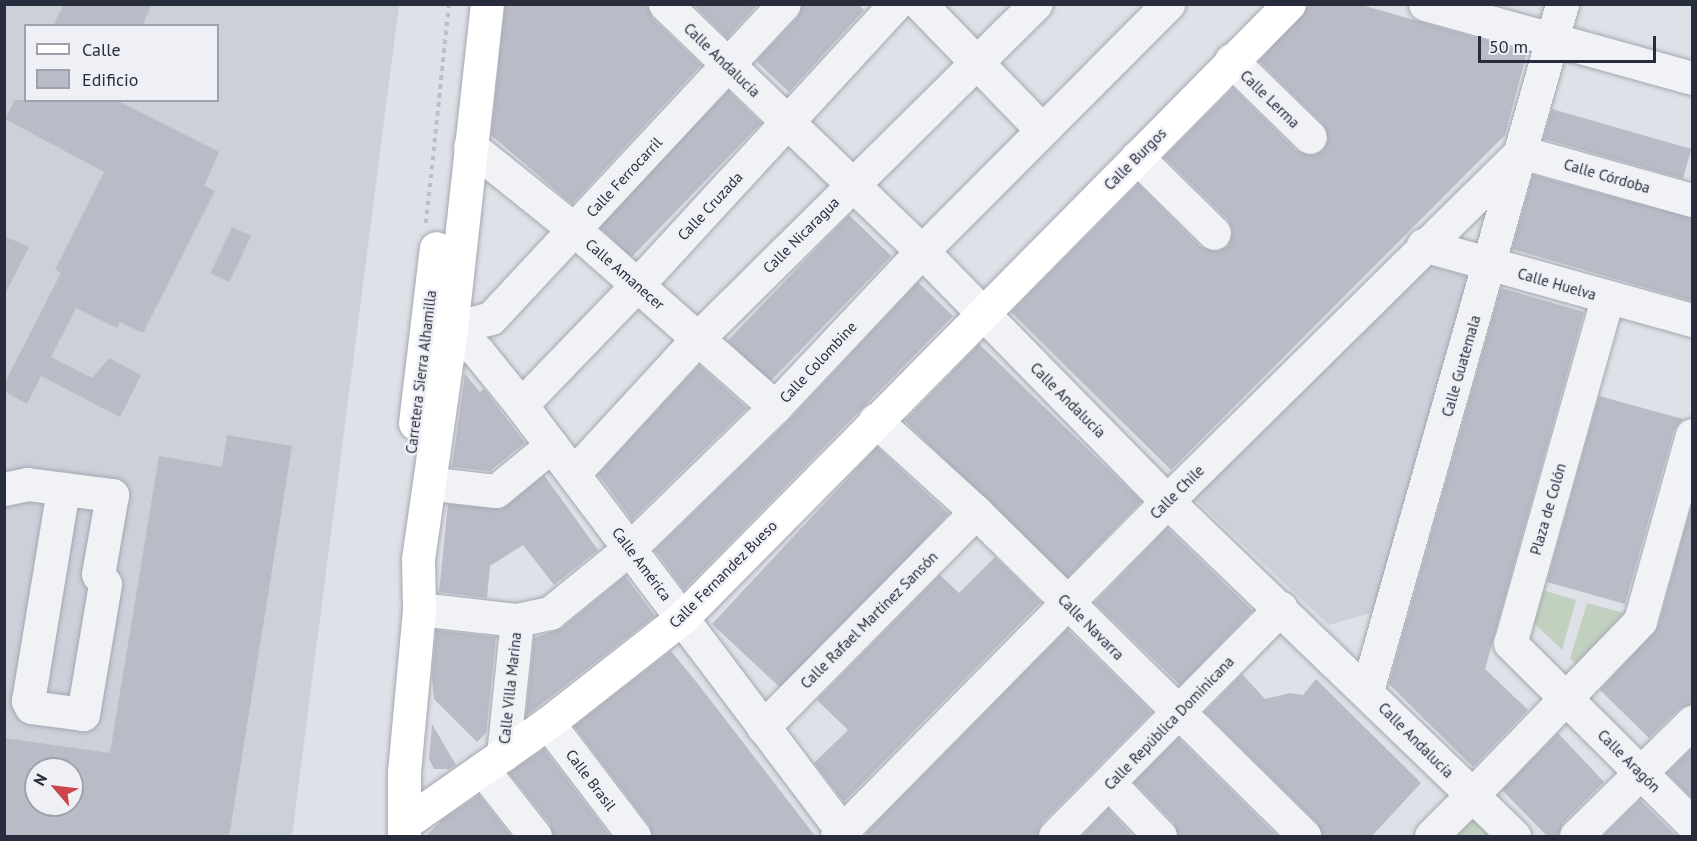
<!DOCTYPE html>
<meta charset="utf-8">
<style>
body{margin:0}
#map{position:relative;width:1697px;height:841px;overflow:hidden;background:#dee1e7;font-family:"PT Sans",sans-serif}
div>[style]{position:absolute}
.built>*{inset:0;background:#ccd0d9}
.green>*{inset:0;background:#c2d1bf}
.building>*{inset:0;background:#b9bcc7;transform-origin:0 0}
.path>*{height:4px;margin-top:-2px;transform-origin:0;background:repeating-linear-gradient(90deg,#bdbfc6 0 4.5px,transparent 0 9px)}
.roads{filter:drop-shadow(0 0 2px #a4a7b1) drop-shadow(0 0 2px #a4a7b1)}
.minor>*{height:33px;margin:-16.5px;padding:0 16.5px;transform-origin:16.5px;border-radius:16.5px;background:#f1f2f6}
.major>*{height:33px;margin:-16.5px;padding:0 16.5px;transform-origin:16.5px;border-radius:16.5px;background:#fff}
span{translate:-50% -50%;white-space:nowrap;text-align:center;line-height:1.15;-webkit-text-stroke:5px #eef0f5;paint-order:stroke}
.street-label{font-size:15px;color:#282d3e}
.frame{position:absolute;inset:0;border:6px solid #282d3e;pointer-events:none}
.legend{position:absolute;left:24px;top:24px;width:195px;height:78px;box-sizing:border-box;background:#eef0f5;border:2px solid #9fa2ac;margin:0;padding:8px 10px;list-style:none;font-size:18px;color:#282d3e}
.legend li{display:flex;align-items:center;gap:12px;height:30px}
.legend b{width:30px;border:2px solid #9fa2ac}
.north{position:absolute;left:24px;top:757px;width:60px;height:60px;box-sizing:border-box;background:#eef0f5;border:2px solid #9fa2ac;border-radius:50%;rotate:298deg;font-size:16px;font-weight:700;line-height:24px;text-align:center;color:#282d3e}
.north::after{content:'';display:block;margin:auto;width:21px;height:27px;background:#cb454a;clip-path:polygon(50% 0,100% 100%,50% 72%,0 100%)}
.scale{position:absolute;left:1478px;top:36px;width:178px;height:27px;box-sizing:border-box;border:3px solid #282d3e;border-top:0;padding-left:8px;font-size:18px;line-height:21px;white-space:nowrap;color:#282d3e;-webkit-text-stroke:4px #eef0f5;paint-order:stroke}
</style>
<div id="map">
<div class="built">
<i style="clip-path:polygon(evenodd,5px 5px,399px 5px,292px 836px,5px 836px,5px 5px,26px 26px,218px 26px,218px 100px,26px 100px,26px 26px,5px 5px,36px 769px,72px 769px,72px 805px,36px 805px,36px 769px)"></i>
<i style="clip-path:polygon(1420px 263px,1476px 278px,1374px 612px,1329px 625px,1191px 496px)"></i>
</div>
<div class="green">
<i style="clip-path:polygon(1539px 589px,1576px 600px,1562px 650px,1531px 620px)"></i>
<i style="clip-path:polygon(1587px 603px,1624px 613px,1577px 664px,1570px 659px)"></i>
<i style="clip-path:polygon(1465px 811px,1491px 836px,1440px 836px)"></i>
</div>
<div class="building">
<i style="clip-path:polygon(64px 4px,152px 4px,142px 26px,53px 26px)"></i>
<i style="clip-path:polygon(505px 4px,647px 4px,652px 18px,701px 65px,572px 204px,491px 135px)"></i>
<i style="clip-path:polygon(693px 4px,758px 4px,727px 38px)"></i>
<i style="clip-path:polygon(802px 4px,858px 4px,864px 10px,789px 92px,756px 61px,798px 17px)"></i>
<i style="clip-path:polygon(1310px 4px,1358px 4px,1527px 52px,1505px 135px,1171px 470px,1011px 312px,1138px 184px,1201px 247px,1218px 251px,1228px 246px,1232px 229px,1228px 220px,1164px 157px,1233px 88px,1297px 151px,1315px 155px,1323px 150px,1328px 141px,1323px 124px,1259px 61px)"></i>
<i style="left:728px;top:91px;width:46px;height:187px;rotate:44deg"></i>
<i style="clip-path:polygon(15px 100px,116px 100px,219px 152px,204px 186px,215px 191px,143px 333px,120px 322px,117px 328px,76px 308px,51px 357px,92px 378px,109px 358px,141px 375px,120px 417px,41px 376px,27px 404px,4px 391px,4px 384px,61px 273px,55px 270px,104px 172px,5px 119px)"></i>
<i style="left:1552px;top:109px;width:145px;height:31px;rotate:16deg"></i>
<i style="clip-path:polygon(1533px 175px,1692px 218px,1692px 301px,1512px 249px)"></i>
<i style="left:849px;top:215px;width:59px;height:175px;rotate:44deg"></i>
<i style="left:232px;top:227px;width:21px;height:51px;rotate:25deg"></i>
<i style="clip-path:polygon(4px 236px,29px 247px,4px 296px)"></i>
<i style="clip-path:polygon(918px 282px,953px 316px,684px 590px,655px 550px,789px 420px)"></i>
<i style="clip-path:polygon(1501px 288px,1584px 312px,1485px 669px,1528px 710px,1473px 767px,1389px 684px)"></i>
<i style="left:979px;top:344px;width:226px;height:107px;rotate:44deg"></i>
<i style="clip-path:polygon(699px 365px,747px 408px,632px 520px,598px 474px)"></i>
<i style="clip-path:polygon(465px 374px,480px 392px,484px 389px,525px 443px,490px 471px,452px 467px)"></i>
<i style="clip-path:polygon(1599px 396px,1683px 419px,1674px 430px,1625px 604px,1547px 582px)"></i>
<i style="clip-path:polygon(evenodd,227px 435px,292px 446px,229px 837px,4px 837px,4px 738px,110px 753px,159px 456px,222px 467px,227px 435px,36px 769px,72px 769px,72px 805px,36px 805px,36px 769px)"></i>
<i style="left:877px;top:447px;width:98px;height:242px;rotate:43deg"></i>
<i style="clip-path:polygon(544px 475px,598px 550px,554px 585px,523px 545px,490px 566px,487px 598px,439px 592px,448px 504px,502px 509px)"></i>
<i style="clip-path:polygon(1692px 503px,1692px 704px,1679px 709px,1649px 738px,1600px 690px,1658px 627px)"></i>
<i style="left:1167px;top:528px;width:119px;height:104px;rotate:44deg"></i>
<i style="clip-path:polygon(995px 557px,1041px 602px,844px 802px,814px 763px,848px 730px,817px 700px,940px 575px,959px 593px)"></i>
<i style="clip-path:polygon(625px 576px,655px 616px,526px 716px,534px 638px,562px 628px)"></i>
<i style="clip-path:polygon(1067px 629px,1152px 712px,1042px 823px,1037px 837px,869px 837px,866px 833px)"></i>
<i style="clip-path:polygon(436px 630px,496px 637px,486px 733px,477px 742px,434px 699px,432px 676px)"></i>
<i style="clip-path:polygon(671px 651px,698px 684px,816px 837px,652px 837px,649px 825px,574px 726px)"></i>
<i style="clip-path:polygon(1242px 674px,1265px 699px,1290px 693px,1303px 695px,1316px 679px,1421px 783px,1371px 837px,1322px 837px,1317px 823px,1205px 712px)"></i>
<i style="clip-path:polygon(432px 724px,456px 765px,449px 769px,434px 769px,429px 759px)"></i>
<i style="clip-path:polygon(1558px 733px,1604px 782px,1563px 823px,1558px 837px,1548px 837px,1502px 790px)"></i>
<i style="clip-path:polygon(1178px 738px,1278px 837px,1178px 837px,1174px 823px,1134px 782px)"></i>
<i style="clip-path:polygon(1692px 748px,1692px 798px,1667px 773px)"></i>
<i style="clip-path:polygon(544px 749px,611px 837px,553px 837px,550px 824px,509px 773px)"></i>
<i style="clip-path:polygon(479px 795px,512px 837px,425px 837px,442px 820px)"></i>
<i style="clip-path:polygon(1640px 800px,1677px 837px,1602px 837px)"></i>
<i style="clip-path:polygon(1108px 809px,1134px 837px,1081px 837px)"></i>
</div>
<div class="path">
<i style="left:426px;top:223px;width:220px;rotate:-84deg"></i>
</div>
<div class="roads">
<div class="minor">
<i style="left:665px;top:4px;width:356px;rotate:43.9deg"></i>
<i style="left:922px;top:251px;width:350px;rotate:45.6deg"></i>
<i style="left:1167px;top:501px;width:424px;rotate:43.9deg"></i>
<i style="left:1472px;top:795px;width:242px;rotate:-46deg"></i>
<i style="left:1640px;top:621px;width:193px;rotate:-74.4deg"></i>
<i style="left:920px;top:4px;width:175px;rotate:45.9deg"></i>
<i style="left:1425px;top:4px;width:277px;rotate:15.5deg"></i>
<i style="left:1231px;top:60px;width:110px;rotate:44.3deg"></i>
<i style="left:470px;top:146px;width:134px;rotate:38.7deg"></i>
<i style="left:575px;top:230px;width:267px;rotate:41.5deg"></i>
<i style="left:1521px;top:152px;width:178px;rotate:15.7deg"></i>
<i style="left:1137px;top:157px;width:108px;rotate:44.6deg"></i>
<i style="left:1423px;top:245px;width:279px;rotate:15.6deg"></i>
<i style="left:1607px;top:299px;width:357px;rotate:105.7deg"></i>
<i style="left:1510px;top:643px;width:257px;rotate:44.8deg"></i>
<i style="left:451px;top:329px;width:35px;rotate:40deg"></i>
<i style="left:478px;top:352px;width:68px;rotate:50.9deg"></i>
<i style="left:521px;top:405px;width:540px;rotate:52.98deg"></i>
<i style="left:451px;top:329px;width:41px;rotate:-15.4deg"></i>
<i style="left:491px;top:318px;width:429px;rotate:-47deg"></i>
<i style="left:521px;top:405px;width:167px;rotate:-46deg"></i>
<i style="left:637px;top:285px;width:381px;rotate:-47.4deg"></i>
<i style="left:875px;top:420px;width:137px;rotate:42.3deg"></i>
<i style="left:976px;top:512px;width:461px;rotate:44.6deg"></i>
<i style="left:574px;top:473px;width:183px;rotate:-47.4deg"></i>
<i style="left:698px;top:338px;width:475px;rotate:-44.7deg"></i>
<i style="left:443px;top:485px;width:53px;rotate:6.5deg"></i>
<i style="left:496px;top:491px;width:72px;rotate:-39.4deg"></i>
<i style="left:4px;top:489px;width:24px;rotate:-12deg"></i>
<i style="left:27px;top:484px;width:86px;rotate:7.4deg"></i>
<i style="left:112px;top:495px;width:80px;rotate:100deg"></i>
<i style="left:98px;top:574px;width:12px;rotate:55deg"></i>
<i style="left:105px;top:584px;width:132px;rotate:99.6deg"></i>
<i style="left:83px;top:714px;width:52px;rotate:-172.3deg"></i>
<i style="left:31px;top:707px;width:7px;rotate:-117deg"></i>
<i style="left:28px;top:701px;width:214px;rotate:-80.6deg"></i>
<i style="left:419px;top:609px;width:99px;rotate:6.4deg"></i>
<i style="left:517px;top:620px;width:34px;rotate:-12deg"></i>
<i style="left:550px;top:613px;width:103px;rotate:-39.1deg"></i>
<i style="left:630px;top:548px;width:202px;rotate:-44.2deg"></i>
<i style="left:775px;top:407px;width:214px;rotate:-46.7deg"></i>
<i style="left:922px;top:251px;width:349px;rotate:-45.1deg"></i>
<i style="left:1367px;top:691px;width:714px;rotate:-74.15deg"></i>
<i style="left:548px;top:723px;width:142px;rotate:52.7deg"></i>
<i style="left:763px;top:727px;width:303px;rotate:-45.3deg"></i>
<i style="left:503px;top:755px;width:136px;rotate:-84.1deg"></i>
<i style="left:483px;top:770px;width:84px;rotate:51.8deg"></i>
<i style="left:1110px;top:784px;width:72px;rotate:46.1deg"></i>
<i style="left:837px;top:836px;width:470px;rotate:-45.4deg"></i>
<i style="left:1167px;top:501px;width:497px;rotate:-44.6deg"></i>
<i style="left:1055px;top:836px;width:321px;rotate:-45.3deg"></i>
<i style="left:1431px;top:836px;width:58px;rotate:-45deg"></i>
<i style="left:1472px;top:795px;width:59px;rotate:44.3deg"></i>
<i style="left:1576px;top:836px;width:163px;rotate:-44.5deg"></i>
</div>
<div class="major">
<i style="left:415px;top:423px;width:176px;rotate:-83.2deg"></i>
<i style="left:405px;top:823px;width:174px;rotate:-35deg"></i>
<i style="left:548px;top:723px;width:170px;rotate:-38.1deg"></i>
<i style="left:682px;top:618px;width:863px;rotate:-45.33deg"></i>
<i style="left:404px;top:836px;width:64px;rotate:-90deg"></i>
<i style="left:404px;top:772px;width:164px;rotate:-84.7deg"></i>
<i style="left:419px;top:609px;width:50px;rotate:-91.1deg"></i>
<i style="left:418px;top:559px;width:232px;rotate:-81.8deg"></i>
<i style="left:451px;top:329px;width:327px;rotate:-83.7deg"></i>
</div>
</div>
<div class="street-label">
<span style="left:722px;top:60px;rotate:44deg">Calle Andalucía</span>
<span style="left:1270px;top:99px;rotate:44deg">Calle Lerma</span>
<span style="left:1135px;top:159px;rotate:-45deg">Calle Burgos</span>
<span style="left:1607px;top:176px;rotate:16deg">Calle Córdoba</span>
<span style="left:624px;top:177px;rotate:-47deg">Calle Ferrocarril</span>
<span style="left:710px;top:206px;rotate:-47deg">Calle Cruzada</span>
<span style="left:801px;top:235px;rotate:-45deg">Calle Nicaragua</span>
<span style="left:625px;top:274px;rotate:41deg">Calle Amanecer</span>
<span style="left:1557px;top:284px;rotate:16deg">Calle Huelva</span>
<span style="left:818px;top:362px;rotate:-47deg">Calle Colombine</span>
<span style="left:1461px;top:366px;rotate:-74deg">Calle Guatemala</span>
<span style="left:421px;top:372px;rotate:-83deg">Carretera Sierra Alhamilla</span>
<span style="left:1068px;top:400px;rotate:45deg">Calle Andalucía</span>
<span style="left:1177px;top:492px;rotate:-45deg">Calle Chile</span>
<span style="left:1548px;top:509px;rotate:-74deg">Plaza de Colón</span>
<span style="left:642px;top:564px;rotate:53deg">Calle América</span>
<span style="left:723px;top:574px;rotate:-45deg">Calle Fernandez Bueso</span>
<span style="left:869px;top:620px;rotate:-45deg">Calle Rafael Martínez Sansón</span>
<span style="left:1091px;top:627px;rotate:45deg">Calle Navarra</span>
<span style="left:510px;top:688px;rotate:-84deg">Calle Villa Marina</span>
<span style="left:1169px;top:723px;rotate:-46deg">Calle República Dominicana</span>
<span style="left:1416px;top:740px;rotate:45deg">Calle Andalucía</span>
<span style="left:1629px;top:761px;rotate:45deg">Calle Aragón</span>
<span style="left:591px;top:780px;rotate:53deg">Calle Brasil</span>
</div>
<div class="frame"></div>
<ul class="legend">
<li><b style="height:8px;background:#fff"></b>Calle</li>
<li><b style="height:16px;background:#b9bcc7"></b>Edificio</li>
</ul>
<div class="north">N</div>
<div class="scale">50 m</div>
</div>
